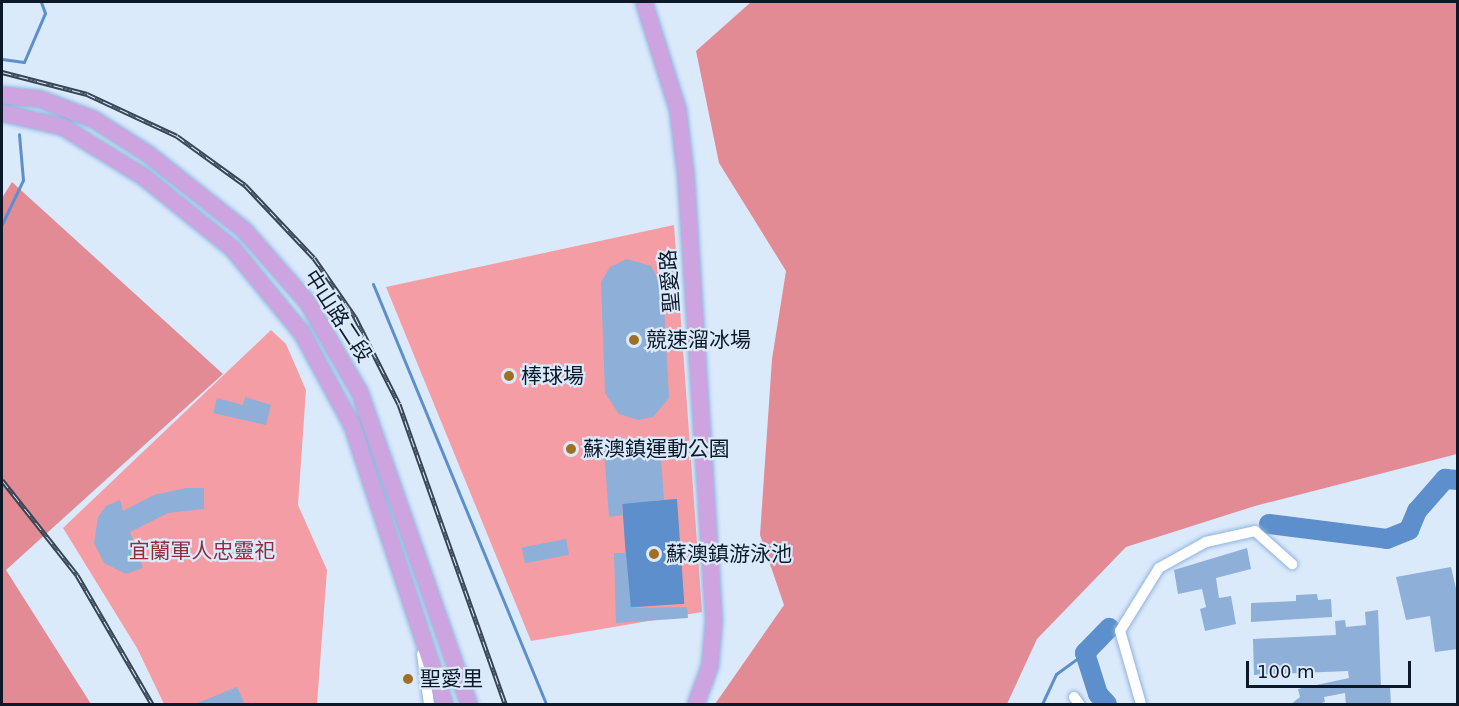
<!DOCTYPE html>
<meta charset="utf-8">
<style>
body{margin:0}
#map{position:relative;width:1459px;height:706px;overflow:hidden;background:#dbeafb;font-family:"DejaVu Sans","Noto Sans TC",sans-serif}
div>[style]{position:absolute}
.green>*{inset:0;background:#f59da5}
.forest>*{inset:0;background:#e38b94}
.water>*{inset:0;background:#5c8fcc;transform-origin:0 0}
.stream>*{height:3px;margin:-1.5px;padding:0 1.5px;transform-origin:1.5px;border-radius:1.5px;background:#5c8fcc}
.river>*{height:20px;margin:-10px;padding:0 10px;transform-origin:10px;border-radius:10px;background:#5c8fcc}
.building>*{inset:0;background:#8dafd8;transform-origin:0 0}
.roads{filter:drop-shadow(0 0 2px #91b3dd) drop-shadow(0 0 2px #91b3dd)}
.minor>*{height:10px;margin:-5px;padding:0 5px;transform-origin:5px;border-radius:5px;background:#fff}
.primary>*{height:16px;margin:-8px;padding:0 8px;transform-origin:8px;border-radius:8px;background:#cda4e0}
.rail>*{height:5px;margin-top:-2.5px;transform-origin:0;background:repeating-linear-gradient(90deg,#dbeafb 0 9px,#384556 0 18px);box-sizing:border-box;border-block:2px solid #384556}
.dots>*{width:16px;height:16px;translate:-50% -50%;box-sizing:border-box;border:3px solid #dbeafb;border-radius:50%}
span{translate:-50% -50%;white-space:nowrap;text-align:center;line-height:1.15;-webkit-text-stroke:4.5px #dbeafb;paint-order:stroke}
.street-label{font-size:21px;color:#0c1929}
.poi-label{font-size:21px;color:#0c1929}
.left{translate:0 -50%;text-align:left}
.park-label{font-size:21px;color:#932c3f}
.frame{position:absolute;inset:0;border:3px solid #0c1929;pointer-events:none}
.scale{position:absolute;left:1246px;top:661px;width:165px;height:27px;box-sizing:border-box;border:3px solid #0c1929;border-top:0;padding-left:8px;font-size:18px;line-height:21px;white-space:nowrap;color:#0c1929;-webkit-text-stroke:4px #dbeafb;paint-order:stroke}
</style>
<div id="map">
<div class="green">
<i style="clip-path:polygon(674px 225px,702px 612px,531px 641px,386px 287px)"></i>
<i style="clip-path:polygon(271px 330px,286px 344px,306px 390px,298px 505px,327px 570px,317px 704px,164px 704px,137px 648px,63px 528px)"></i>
</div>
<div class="forest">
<i style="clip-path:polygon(751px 2px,1457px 2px,1457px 454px,1255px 506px,1126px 547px,1037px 639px,1007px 704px,715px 704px,784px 605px,760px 535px,772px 359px,786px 271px,719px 163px,696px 51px)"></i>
<i style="clip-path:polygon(12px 182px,223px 374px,6px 570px,91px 704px,2px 704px,2px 198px)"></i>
</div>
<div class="water">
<i style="left:677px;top:499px;width:105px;height:55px;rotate:86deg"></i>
</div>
<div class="stream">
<i style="left:2px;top:59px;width:22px;rotate:8deg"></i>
<i style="left:24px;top:62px;width:53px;rotate:-66.8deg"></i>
<i style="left:45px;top:13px;width:12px;rotate:-110deg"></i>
<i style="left:2px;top:224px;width:49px;rotate:-64.5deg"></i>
<i style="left:23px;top:180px;width:46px;rotate:-95deg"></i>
<i style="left:373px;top:284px;width:454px;rotate:67.6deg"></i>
<i style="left:1042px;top:704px;width:33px;rotate:-65deg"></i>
<i style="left:1056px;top:674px;width:36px;rotate:-36deg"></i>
</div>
<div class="river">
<i style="left:1269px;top:524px;width:119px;rotate:7.2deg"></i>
<i style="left:1387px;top:539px;width:24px;rotate:-22deg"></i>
<i style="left:1409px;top:530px;width:21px;rotate:-67deg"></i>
<i style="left:1417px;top:511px;width:43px;rotate:-48.8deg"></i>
<i style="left:1445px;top:479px;width:13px;rotate:4deg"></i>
<i style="left:1107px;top:704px;width:13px;rotate:-132deg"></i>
<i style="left:1098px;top:694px;width:43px;rotate:-107.6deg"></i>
<i style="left:1085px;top:653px;width:35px;rotate:-46deg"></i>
</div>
<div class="building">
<i style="clip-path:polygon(627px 259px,651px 266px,663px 288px,669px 398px,653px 417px,638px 420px,619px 414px,605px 393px,601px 282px,610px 267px)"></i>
<i style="clip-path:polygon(245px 397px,271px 405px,266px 425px,213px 413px,217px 398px,243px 405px)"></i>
<i style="clip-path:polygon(660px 444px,664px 500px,622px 504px,623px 515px,609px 517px,604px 450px)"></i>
<i style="clip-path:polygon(186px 488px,204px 488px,204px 509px,168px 513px,130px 532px,143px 568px,126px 574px,104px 563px,94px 543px,98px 517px,106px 506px,120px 500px,123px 511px,154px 495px)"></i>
<i style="left:566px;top:539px;width:16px;height:45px;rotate:79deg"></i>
<i style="clip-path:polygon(1247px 548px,1251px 569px,1216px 578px,1219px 598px,1231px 596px,1236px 624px,1205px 631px,1200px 609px,1206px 607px,1202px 589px,1178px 594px,1174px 570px)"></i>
<i style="clip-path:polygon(614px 553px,626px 553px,631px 608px,687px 607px,688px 618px,616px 623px)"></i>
<i style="clip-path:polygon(1451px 567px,1458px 597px,1458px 649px,1435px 652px,1430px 616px,1406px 620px,1396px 577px)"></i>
<i style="clip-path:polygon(1317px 594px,1318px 600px,1331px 599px,1332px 617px,1251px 622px,1251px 603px,1296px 601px,1296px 595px)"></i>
<i style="clip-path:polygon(1378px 610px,1381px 687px,1390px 686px,1391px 705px,1346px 705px,1345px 693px,1324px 697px,1325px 702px,1315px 705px,1290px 705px,1300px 697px,1298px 689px,1349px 678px,1348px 671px,1254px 675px,1253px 639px,1336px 635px,1335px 621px,1345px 620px,1346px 627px,1366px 625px,1365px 612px)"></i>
<i style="clip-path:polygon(237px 687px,245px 705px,195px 705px,195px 704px)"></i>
</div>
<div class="roads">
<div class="minor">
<i style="left:422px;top:654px;width:50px;rotate:82deg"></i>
<i style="left:1074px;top:697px;width:9px;rotate:54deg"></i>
<i style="left:1141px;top:704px;width:76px;rotate:-106deg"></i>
<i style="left:1120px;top:631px;width:74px;rotate:-58.2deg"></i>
<i style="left:1159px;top:568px;width:54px;rotate:-29deg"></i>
<i style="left:1206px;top:542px;width:50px;rotate:-12.7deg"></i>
<i style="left:1255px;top:531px;width:50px;rotate:41.7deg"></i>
</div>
<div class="primary">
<i style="left:644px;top:2px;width:113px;rotate:72.5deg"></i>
<i style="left:678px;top:110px;width:66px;rotate:83.1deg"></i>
<i style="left:686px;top:176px;width:446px;rotate:86.4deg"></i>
<i style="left:714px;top:621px;width:45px;rotate:95.1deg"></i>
<i style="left:710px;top:666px;width:40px;rotate:110.2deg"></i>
<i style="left:2px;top:95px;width:38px;rotate:6deg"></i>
<i style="left:40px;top:99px;width:57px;rotate:20.7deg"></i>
<i style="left:93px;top:119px;width:65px;rotate:32.5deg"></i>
<i style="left:148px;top:154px;width:124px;rotate:38.4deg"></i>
<i style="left:245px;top:231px;width:96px;rotate:48.8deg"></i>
<i style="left:308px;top:303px;width:104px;rotate:60deg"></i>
<i style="left:360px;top:393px;width:330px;rotate:70.7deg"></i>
<i style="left:2px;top:113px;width:63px;rotate:12.9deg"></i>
<i style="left:63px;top:127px;width:95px;rotate:31.7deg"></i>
<i style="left:144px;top:177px;width:114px;rotate:39deg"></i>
<i style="left:233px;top:249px;width:109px;rotate:50.6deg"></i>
<i style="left:302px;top:333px;width:105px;rotate:61.5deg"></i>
<i style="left:352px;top:425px;width:294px;rotate:71.6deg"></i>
</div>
</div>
<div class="rail">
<i style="left:2px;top:72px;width:88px;rotate:14.5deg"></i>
<i style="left:87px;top:94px;width:99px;rotate:25deg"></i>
<i style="left:177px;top:136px;width:84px;rotate:35.8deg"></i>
<i style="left:245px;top:185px;width:100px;rotate:46.6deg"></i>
<i style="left:314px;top:258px;width:72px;rotate:55.2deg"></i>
<i style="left:355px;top:317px;width:97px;rotate:63.2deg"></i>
<i style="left:399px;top:404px;width:318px;rotate:70.5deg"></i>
<i style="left:2px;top:480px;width:121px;rotate:51.7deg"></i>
<i style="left:77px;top:575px;width:149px;rotate:59.8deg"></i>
</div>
<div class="dots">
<i style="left:634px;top:340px;background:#a06f24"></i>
<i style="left:509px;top:376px;background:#a06f24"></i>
<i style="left:571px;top:449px;background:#a06f24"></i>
<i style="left:654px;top:554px;background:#a06f24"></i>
<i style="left:408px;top:679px;background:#a06f24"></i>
</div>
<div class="street-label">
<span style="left:670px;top:281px;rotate:-94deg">聖愛路</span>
<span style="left:338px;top:316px;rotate:57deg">中山路二段</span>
</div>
<div class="poi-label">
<span class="left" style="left:646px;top:340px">競速溜冰場</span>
<span class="left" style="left:521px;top:376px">棒球場</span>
<span class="left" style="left:583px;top:449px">蘇澳鎮運動公園</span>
<span class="left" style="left:666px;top:554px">蘇澳鎮游泳池</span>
<span class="left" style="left:420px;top:679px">聖愛里</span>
</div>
<div class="park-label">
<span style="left:202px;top:551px">宜蘭軍人忠靈祀</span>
</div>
<div class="frame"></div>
<div class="scale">100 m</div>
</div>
